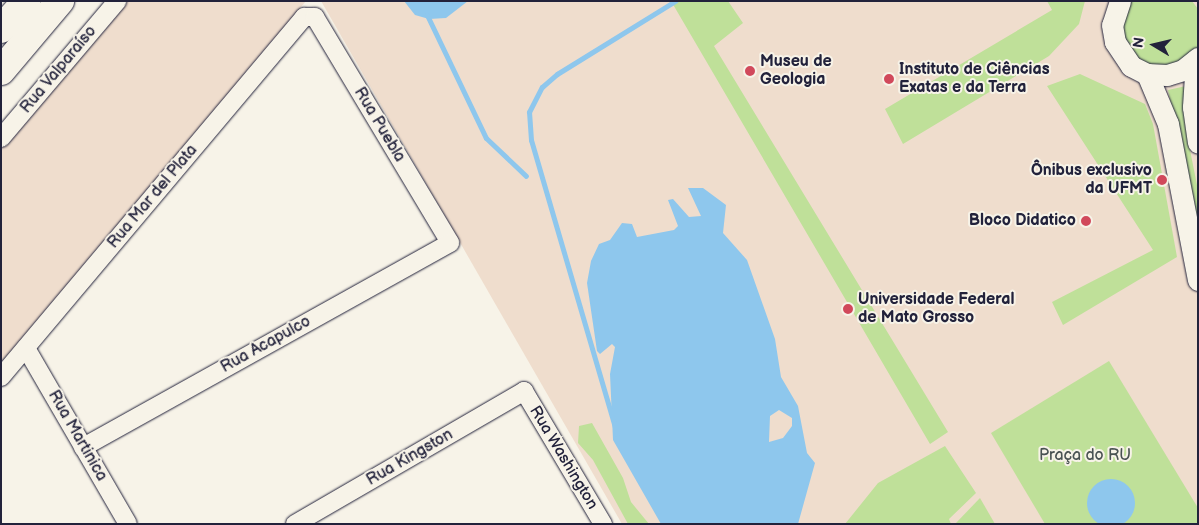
<!DOCTYPE html>
<meta charset="utf-8">
<style>
body{margin:0}
#map{position:relative;width:1199px;height:525px;overflow:hidden;background:#f7f3e8;font-family:"Balsamiq Sans",sans-serif}
div>[style]{position:absolute}
.built>*{inset:0;background:#efddcd}
.green>*{inset:0;background:#bfe099}
.water>*{inset:0;background:#8ec7ed}
.round{border-radius:50%}
.stream>*{height:5px;margin:-2.5px;padding:0 2.5px;transform-origin:2.5px;border-radius:2.5px;background:#8ec7ed}
.roads{filter:drop-shadow(0 0 1px #22223b) drop-shadow(0 0 1px #22223b)}
.minor>*{height:18px;margin:-9px;padding:0 9px;transform-origin:9px;border-radius:9px;background:#f7f3e8}
.tertiary>*{height:21px;margin:-10.5px;padding:0 10.5px;transform-origin:10.5px;border-radius:10.5px;background:#f7f3e8}
.primary>*{height:28px;margin:-14px;padding:0 14px;transform-origin:14px;border-radius:14px;background:#f7f3e8}
.dots>*{width:14px;height:14px;translate:-50% -50%;box-sizing:border-box;border:2px solid #f7f3e8;border-radius:50%}
span{translate:-50% -50%;white-space:nowrap;text-align:center;line-height:1.15;-webkit-text-stroke:4px #f7f3e8;paint-order:stroke}
.poi-label{font-size:16px;color:#22223b;font-weight:700}
.left{translate:0 -50%;text-align:left}
.right{translate:-100% -50%;text-align:right}
.street-label{font-size:16px;color:#22223b}
.park-label{font-size:16px;color:#495252}
.frame{position:absolute;inset:0;border:2px solid #22223b;pointer-events:none}
.north{position:absolute;left:1129px;top:20px;width:50px;height:50px;-webkit-text-stroke:4px #f7f3e8;paint-order:stroke;rotate:279deg;font-size:14px;font-weight:700;line-height:20px;text-align:center;color:#22223b}
.north::after{content:'';display:block;margin:auto;width:18px;height:22px;background:#22223b;clip-path:polygon(50% 0,100% 100%,50% 72%,0 100%)}
</style>
<div id="map">
<div class="built">
<i style="clip-path:polygon(125px 1px,306px 1px,1px 363px,1px 148px)"></i>
<i style="clip-path:polygon(321px 1px,1198px 1px,1198px 524px,622px 524px)"></i>
</div>
<div class="green">
<i style="clip-path:polygon(671px 1px,728px 1px,743px 23px,714px 46px,948px 432px,930px 444px)"></i>
<i style="clip-path:polygon(1047px 1px,1085px 1px,1079px 24px,1049px 56px,903px 144px,885px 109px,1052px 10px)"></i>
<i style="clip-path:polygon(1131px 1px,1192px 1px,1198px 9px,1198px 46px,1190px 57px,1179px 64px,1152px 67px,1130px 53px,1121px 28px)"></i>
<i style="clip-path:polygon(1080px 74px,1145px 104px,1153px 124px,1177px 257px,1063px 325px,1052px 302px,1153px 250px,1047px 86px)"></i>
<i style="clip-path:polygon(1186px 86px,1185px 125px,1198px 190px,1198px 242px,1168px 90px)"></i>
<i style="clip-path:polygon(1109px 361px,1198px 508px,1198px 524px,1045px 524px,991px 433px)"></i>
<i style="clip-path:polygon(592px 423px,623px 478px,631px 502px,649px 524px,628px 524px,593px 460px,578px 443px,579px 426px)"></i>
<i style="clip-path:polygon(945px 446px,976px 493px,949px 519px,951px 524px,845px 524px,878px 483px)"></i>
<i style="clip-path:polygon(980px 498px,995px 524px,955px 524px)"></i>
</div>
<div class="water">
<i style="clip-path:polygon(404px 1px,468px 1px,446px 18px,429px 19px,415px 15px)"></i>
<i style="clip-path:polygon(evenodd,688px 188px,703px 188px,726px 205px,723px 233px,747px 260px,775px 339px,781px 377px,798px 406px,807px 453px,815px 463px,798px 524px,661px 524px,613px 440px,610px 374px,615px 347px,612px 344px,600px 354px,597px 351px,587px 283px,591px 261px,599px 244px,610px 240px,622px 223px,632px 224px,637px 237px,674px 230px,678px 226px,668px 200px,673px 199px,689px 217px,701px 216px,688px 188px,779px 410px,792px 418px,792px 426px,783px 438px,769px 442px,770px 416px,779px 410px)"></i>
<i class="round" style="left:1087px;top:479px;width:48px;height:48px"></i>
</div>
<div class="stream">
<i style="left:427px;top:15px;width:136px;rotate:64.4deg"></i>
<i style="left:486px;top:138px;width:55px;rotate:43.5deg"></i>
<i style="left:617px;top:434px;width:306px;rotate:-106.3deg"></i>
<i style="left:531px;top:140px;width:28px;rotate:-94deg"></i>
<i style="left:529px;top:112px;width:28px;rotate:-63deg"></i>
<i style="left:542px;top:87px;width:20px;rotate:-41deg"></i>
<i style="left:557px;top:74px;width:139px;rotate:-31.7deg"></i>
</div>
<div class="roads">
<div class="minor">
<i style="left:1px;top:138px;width:180px;rotate:-49.7deg"></i>
<i style="left:26px;top:348px;width:203px;rotate:59.9deg"></i>
<i style="left:1px;top:377px;width:471px;rotate:-49.9deg"></i>
<i style="left:304px;top:17px;width:11px"></i>
<i style="left:315px;top:17px;width:263px;rotate:59.1deg"></i>
<i style="left:450px;top:243px;width:420px;rotate:150.9deg"></i>
<i style="left:295px;top:524px;width:265px;rotate:-30.1deg"></i>
<i style="left:524px;top:391px;width:155px;rotate:59.3deg"></i>
</div>
<div class="tertiary">
<i style="left:1120px;top:1px;width:25px;rotate:108deg"></i>
<i style="left:1112px;top:25px;width:17px;rotate:80deg"></i>
<i style="left:1115px;top:42px;width:29px;rotate:56deg"></i>
<i style="left:1131px;top:66px;width:18px;rotate:27deg"></i>
<i style="left:1147px;top:74px;width:20px;rotate:3deg"></i>
<i style="left:1167px;top:75px;width:17px;rotate:-17deg"></i>
<i style="left:1183px;top:70px;width:19px;rotate:-39deg"></i>
<i style="left:1196px;top:60px;width:47px;rotate:93.7deg"></i>
<i style="left:1193px;top:107px;width:36px;rotate:82deg"></i>
<i style="left:1147px;top:74px;width:54px;rotate:67.2deg"></i>
<i style="left:1168px;top:124px;width:159px;rotate:79.1deg"></i>
</div>
<div class="primary">
<i style="left:1px;top:29px;width:38px;rotate:-48deg"></i>
<i style="left:1px;top:71px;width:92px;rotate:-49.9deg"></i>
</div>
</div>
<div class="dots">
<i style="left:750px;top:71px;background:#d1495b"></i>
<i style="left:889px;top:79px;background:#d1495b"></i>
<i style="left:1162px;top:180px;background:#d1495b"></i>
<i style="left:1086px;top:221px;background:#d1495b"></i>
<i style="left:848px;top:309px;background:#d1495b"></i>
</div>
<div class="poi-label">
<span class="left" style="left:760px;top:71px">Museu de<br>Geologia</span>
<span class="left" style="left:899px;top:79px">Instituto de Ciências<br>Exatas e da Terra</span>
<span class="right" style="left:1152px;top:180px">Ônibus exclusivo<br>da UFMT</span>
<span class="right" style="left:1076px;top:221px">Bloco Didatico</span>
<span class="left" style="left:858px;top:309px">Universidade Federal<br>de Mato Grosso</span>
</div>
<div class="street-label">
<span style="left:59px;top:70px;rotate:-50deg">Rua Valparaíso</span>
<span style="left:379px;top:125px;rotate:59deg">Rua Puebla</span>
<span style="left:153px;top:197px;rotate:-50deg">Rua Mar del Plata</span>
<span style="left:266px;top:345px;rotate:-29deg">Rua Acapulco</span>
<span style="left:77px;top:436px;rotate:60deg">Rua Martinica</span>
<span style="left:410px;top:458px;rotate:-30deg">Rua Kingston</span>
<span style="left:563px;top:458px;rotate:59deg">Rua Washington</span>
</div>
<div class="park-label">
<span style="left:1085px;top:456px">Praça do RU</span>
</div>
<div class="frame"></div>
<div class="north">N</div>
</div>
